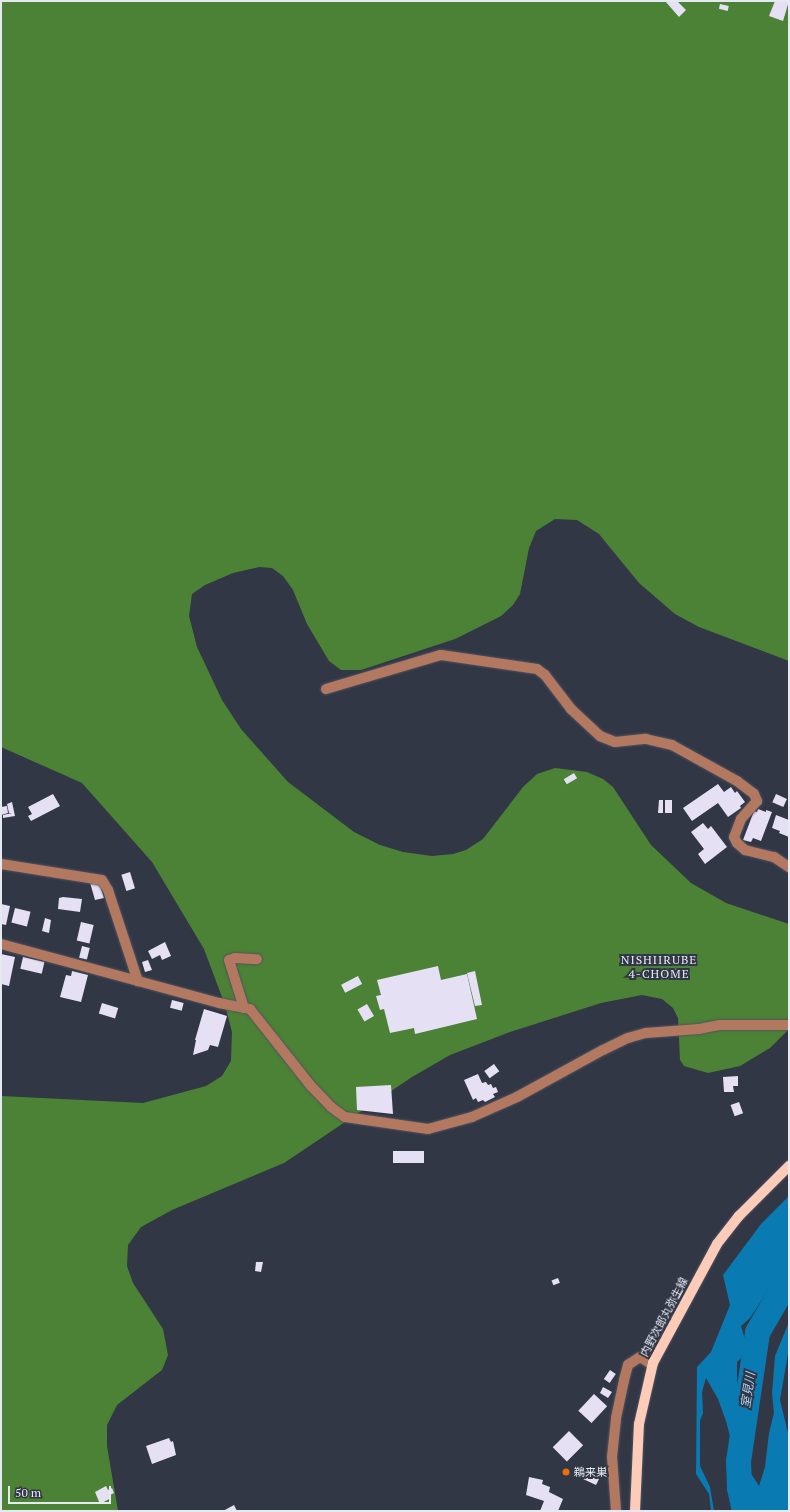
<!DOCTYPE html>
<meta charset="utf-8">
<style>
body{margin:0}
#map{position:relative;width:790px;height:1512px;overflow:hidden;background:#323746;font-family:"PT Serif","Noto Sans JP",serif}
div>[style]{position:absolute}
.forest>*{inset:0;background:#4c8235}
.water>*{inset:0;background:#0a7ab3}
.river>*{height:25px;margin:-12.5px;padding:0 12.5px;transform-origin:12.5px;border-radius:12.5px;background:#0a7ab3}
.building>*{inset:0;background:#e5e0f3;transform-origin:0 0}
.roads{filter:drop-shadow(0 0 1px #4f5362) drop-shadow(0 0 1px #4f5362)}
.minor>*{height:10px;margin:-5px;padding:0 5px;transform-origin:5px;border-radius:5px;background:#b37860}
.major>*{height:10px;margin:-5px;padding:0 5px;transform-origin:5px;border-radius:5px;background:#fdccb8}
.dots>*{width:11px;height:11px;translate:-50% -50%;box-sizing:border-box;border:2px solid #323746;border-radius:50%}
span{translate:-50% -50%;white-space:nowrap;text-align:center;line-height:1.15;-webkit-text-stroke:4px #323746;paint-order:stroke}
.street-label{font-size:11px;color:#e5e9f2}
.poi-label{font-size:11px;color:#e5e9f2}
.left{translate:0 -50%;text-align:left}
.neighbourhood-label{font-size:12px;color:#e5e9f2;letter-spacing:1px}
.water-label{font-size:12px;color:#aad4f3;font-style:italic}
.frame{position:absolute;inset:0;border:2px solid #e5e9f2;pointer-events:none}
.scale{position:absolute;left:8px;top:1486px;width:103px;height:18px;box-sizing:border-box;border:2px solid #e5e9f2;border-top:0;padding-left:5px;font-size:12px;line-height:14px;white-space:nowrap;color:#e5e9f2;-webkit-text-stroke:3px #323746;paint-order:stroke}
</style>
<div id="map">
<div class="forest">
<i style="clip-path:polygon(1px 1px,789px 1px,789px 661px,699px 627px,675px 614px,639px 583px,599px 534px,577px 520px,555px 519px,536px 531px,529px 548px,520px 594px,513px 605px,501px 616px,455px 639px,361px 670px,341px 670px,329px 661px,307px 624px,293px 590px,283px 576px,272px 568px,259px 567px,233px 573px,205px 585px,192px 594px,189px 616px,197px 647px,222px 700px,241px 729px,288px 782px,354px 832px,380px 845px,403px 852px,432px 856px,453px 854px,466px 850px,483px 839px,523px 787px,537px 774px,555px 768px,587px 772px,603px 779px,613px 787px,651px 845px,691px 883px,726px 903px,789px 924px,789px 1029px,770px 1048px,740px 1066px,708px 1073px,684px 1066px,680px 1060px,678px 1018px,673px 1008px,662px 999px,642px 995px,601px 1003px,510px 1032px,450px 1055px,412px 1077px,284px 1163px,172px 1210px,141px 1227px,128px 1245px,127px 1266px,133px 1283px,163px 1329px,168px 1355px,162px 1370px,117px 1405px,107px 1425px,107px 1446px,118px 1511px,1px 1511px,1px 1096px,143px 1103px,206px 1086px,222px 1076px,231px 1061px,232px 1032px,225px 1005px,204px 949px,152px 862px,82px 783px,1px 747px)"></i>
</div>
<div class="water">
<i style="clip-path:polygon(789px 1196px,789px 1272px,786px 1270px,771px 1286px,750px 1318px,741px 1326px,747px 1346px,743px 1356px,737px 1362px,737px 1381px,742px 1391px,740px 1403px,746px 1449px,744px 1458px,750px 1472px,759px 1486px,765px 1467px,769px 1433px,774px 1413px,772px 1393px,775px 1356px,789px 1322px,789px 1348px,780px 1400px,789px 1437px,789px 1511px,751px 1511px,748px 1505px,726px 1421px,718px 1399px,706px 1378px,702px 1392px,703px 1413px,700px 1421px,700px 1466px,710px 1487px,714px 1511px,711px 1511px,709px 1494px,696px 1474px,697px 1367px,711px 1352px,730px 1305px,723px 1275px,761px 1224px)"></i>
</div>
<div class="river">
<i style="left:744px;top:1511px;width:24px;rotate:-102deg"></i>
<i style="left:739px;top:1488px;width:27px;rotate:-92deg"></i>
<i style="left:738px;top:1461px;width:130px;rotate:-81.6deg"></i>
<i style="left:757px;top:1332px;width:64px;rotate:-59.8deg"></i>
</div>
<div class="building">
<i style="clip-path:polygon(665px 1px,677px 1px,686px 10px,679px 17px)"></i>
<i style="clip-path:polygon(775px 1px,789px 1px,783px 21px,769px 16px)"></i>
<i style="left:720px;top:4px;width:9px;height:5px;rotate:13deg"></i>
<i style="left:574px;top:773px;width:6px;height:12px;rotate:59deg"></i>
<i style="clip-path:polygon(718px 784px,724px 792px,731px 787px,735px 793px,737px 791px,745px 802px,740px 806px,741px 808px,728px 817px,718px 803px,692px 821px,683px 808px)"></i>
<i style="clip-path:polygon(53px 794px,60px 806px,31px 821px,28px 816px,32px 814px,28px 807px)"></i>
<i style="left:776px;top:794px;width:12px;height:9px;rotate:24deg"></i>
<i style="clip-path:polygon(659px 800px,663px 800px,663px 813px,658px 813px)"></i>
<i style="left:665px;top:800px;width:7px;height:13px"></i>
<i style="clip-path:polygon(12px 802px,15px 816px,3px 818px,3px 815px,12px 813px,9px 813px,7px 804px)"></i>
<i style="clip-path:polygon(7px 806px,8px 813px,1px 815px,1px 807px)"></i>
<i style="clip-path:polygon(758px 809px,766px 812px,766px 810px,772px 812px,761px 841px,753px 838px,751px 842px,743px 840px,754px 811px,757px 812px)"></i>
<i style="clip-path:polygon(776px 815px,789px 820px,789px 837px,779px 833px,780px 831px,772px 828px)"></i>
<i style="clip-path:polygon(703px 823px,708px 829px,711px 826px,727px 847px,705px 864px,698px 854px,704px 849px,691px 832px)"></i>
<i style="left:130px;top:872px;width:17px;height:9px;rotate:73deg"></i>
<i style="clip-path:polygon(89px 879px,99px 882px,104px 898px,95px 900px)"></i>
<i style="clip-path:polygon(63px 897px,82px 899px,80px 912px,58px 909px,59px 898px)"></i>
<i style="clip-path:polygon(1px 904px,10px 906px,6px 925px,1px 924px)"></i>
<i style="left:15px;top:908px;width:16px;height:15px;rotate:14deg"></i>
<i style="clip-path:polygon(45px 918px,51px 920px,49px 933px,42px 931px)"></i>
<i style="left:81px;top:922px;width:13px;height:19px;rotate:13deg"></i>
<i style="clip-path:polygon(165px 942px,171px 956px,162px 960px,160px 955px,152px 959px,148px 951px)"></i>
<i style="left:82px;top:946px;width:8px;height:12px;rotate:14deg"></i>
<i style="clip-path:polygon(1px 954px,15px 957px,9px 986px,1px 984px)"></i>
<i style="left:23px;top:957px;width:22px;height:12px;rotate:13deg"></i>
<i style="clip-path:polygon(148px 960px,152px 970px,145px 972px,142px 962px)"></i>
<i style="clip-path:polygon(438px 966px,441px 980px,467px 974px,477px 1019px,415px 1034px,414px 1028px,390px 1033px,384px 1009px,380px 1010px,376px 996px,381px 995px,377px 980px)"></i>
<i style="clip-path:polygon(72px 971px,88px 975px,81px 1002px,60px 997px,66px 975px,71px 976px)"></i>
<i style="clip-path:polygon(475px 971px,482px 1005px,475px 1006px,467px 973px)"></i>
<i style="left:358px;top:976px;width:9px;height:19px;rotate:63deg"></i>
<i style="left:172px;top:1000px;width:12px;height:8px;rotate:14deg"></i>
<i style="left:102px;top:1003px;width:17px;height:11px;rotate:17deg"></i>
<i style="left:367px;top:1004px;width:14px;height:11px;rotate:60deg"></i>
<i style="clip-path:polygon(204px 1009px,227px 1016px,218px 1047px,210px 1045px,208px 1050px,193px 1055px,196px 1040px,195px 1040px)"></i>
<i style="left:494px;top:1064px;width:9px;height:12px;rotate:54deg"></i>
<i style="clip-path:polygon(478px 1074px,482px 1083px,486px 1082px,488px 1085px,491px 1084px,493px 1088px,496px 1087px,498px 1092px,493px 1094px,495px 1097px,485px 1102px,483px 1100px,478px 1102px,476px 1098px,473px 1100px,464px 1080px)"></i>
<i style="clip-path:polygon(738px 1076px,738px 1086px,733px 1086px,734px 1092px,724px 1092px,723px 1077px)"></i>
<i style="clip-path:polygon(391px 1085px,393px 1114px,357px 1110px,356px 1087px)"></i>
<i style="left:739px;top:1102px;width:12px;height:9px;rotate:70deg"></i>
<i style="left:393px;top:1151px;width:31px;height:12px"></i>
<i style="clip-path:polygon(256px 1262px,263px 1262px,261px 1272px,255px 1271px)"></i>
<i style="left:558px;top:1278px;width:5px;height:7px;rotate:68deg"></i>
<i style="left:610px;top:1370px;width:7px;height:11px;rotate:34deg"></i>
<i style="clip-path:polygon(603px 1387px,612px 1392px,608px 1398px,600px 1393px)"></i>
<i style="left:594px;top:1394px;width:18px;height:23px;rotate:43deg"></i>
<i style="left:569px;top:1431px;width:20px;height:23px;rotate:45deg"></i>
<i style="clip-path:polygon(169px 1438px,171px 1442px,173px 1441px,176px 1455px,152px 1464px,146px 1446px)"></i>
<i style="clip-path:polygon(592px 1472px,597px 1474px,595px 1478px,599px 1479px,596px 1485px,583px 1479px,586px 1473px,591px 1475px)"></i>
<i style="clip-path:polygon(529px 1477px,543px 1480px,542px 1484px,550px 1487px,549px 1492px,563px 1499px,558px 1511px,540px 1511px,544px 1501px,526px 1495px)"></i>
<i style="clip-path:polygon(106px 1486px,108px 1490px,112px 1488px,114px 1493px,110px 1495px,111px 1498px,100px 1504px,95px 1492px)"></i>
<i style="clip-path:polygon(234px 1505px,237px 1511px,223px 1511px)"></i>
</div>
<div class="roads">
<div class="minor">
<i style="left:326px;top:689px;width:120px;rotate:-16.5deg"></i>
<i style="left:441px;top:655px;width:97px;rotate:8.3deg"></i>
<i style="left:537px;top:669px;width:10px;rotate:37deg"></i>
<i style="left:545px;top:675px;width:43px;rotate:52.6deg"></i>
<i style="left:571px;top:709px;width:40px;rotate:43deg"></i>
<i style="left:600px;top:736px;width:16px;rotate:22deg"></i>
<i style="left:615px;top:742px;width:31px;rotate:-6deg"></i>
<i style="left:646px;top:739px;width:27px;rotate:13deg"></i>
<i style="left:672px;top:745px;width:74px;rotate:29deg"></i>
<i style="left:737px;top:781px;width:21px;rotate:37deg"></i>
<i style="left:754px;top:794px;width:8px;rotate:67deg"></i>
<i style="left:757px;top:801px;width:24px;rotate:132deg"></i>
<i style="left:741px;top:819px;width:19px;rotate:111deg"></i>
<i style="left:734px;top:837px;width:7px;rotate:63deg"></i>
<i style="left:737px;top:843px;width:11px;rotate:41deg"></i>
<i style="left:745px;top:850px;width:30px;rotate:14deg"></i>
<i style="left:774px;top:857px;width:18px;rotate:34deg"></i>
<i style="left:1px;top:864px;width:102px;rotate:9deg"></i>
<i style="left:102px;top:880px;width:12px;rotate:59deg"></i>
<i style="left:108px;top:890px;width:96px;rotate:71.8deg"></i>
<i style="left:138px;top:981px;width:84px;rotate:15.2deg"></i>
<i style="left:219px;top:1003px;width:32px;rotate:11deg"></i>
<i style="left:250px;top:1009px;width:98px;rotate:51.6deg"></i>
<i style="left:311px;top:1086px;width:29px;rotate:46deg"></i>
<i style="left:331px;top:1107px;width:17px;rotate:36deg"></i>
<i style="left:345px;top:1117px;width:84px;rotate:8.2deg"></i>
<i style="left:428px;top:1129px;width:46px;rotate:-15.3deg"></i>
<i style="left:472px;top:1117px;width:49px;rotate:-24deg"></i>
<i style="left:517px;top:1097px;width:98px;rotate:-28.7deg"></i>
<i style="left:603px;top:1050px;width:28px;rotate:-26deg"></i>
<i style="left:628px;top:1038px;width:19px;rotate:-16deg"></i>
<i style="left:646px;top:1033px;width:53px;rotate:-4.3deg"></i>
<i style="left:699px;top:1029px;width:20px;rotate:-11deg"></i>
<i style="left:719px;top:1025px;width:70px"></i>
<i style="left:1px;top:944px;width:142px;rotate:15.1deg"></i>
<i style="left:244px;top:1008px;width:50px;rotate:-107.4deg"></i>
<i style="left:229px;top:960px;width:6px;rotate:-18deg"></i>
<i style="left:235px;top:958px;width:22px;rotate:3deg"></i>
<i style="left:616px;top:1511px;width:54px;rotate:-94.2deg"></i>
<i style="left:612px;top:1457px;width:39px;rotate:-84deg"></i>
<i style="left:616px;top:1418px;width:39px;rotate:-78deg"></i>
<i style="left:624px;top:1380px;width:16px;rotate:-75deg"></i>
<i style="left:628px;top:1365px;width:14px;rotate:-34deg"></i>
<i style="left:640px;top:1357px;width:9px;rotate:32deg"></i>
<i style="left:648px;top:1362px;width:5px;rotate:11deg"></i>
</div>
<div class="major">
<i style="left:635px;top:1511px;width:87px;rotate:-87.4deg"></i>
<i style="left:639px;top:1424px;width:63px;rotate:-77.1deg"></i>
<i style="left:653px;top:1363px;width:135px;rotate:-61.7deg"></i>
<i style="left:717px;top:1244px;width:36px;rotate:-52deg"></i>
<i style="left:739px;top:1216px;width:71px;rotate:-45deg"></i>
</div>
</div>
<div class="dots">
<i style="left:566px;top:1472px;background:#e8710a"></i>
</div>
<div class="street-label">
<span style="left:664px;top:1317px;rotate:-62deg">内野次郎丸弥生線</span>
</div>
<div class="poi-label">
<span class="left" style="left:574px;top:1472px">鵜来巣</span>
</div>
<div class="neighbourhood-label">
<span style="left:659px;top:967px">NISHIIRUBE<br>4-CHOME</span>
</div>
<div class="water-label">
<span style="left:748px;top:1390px;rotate:-82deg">室見川</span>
</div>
<div class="frame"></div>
<div class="scale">50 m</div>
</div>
